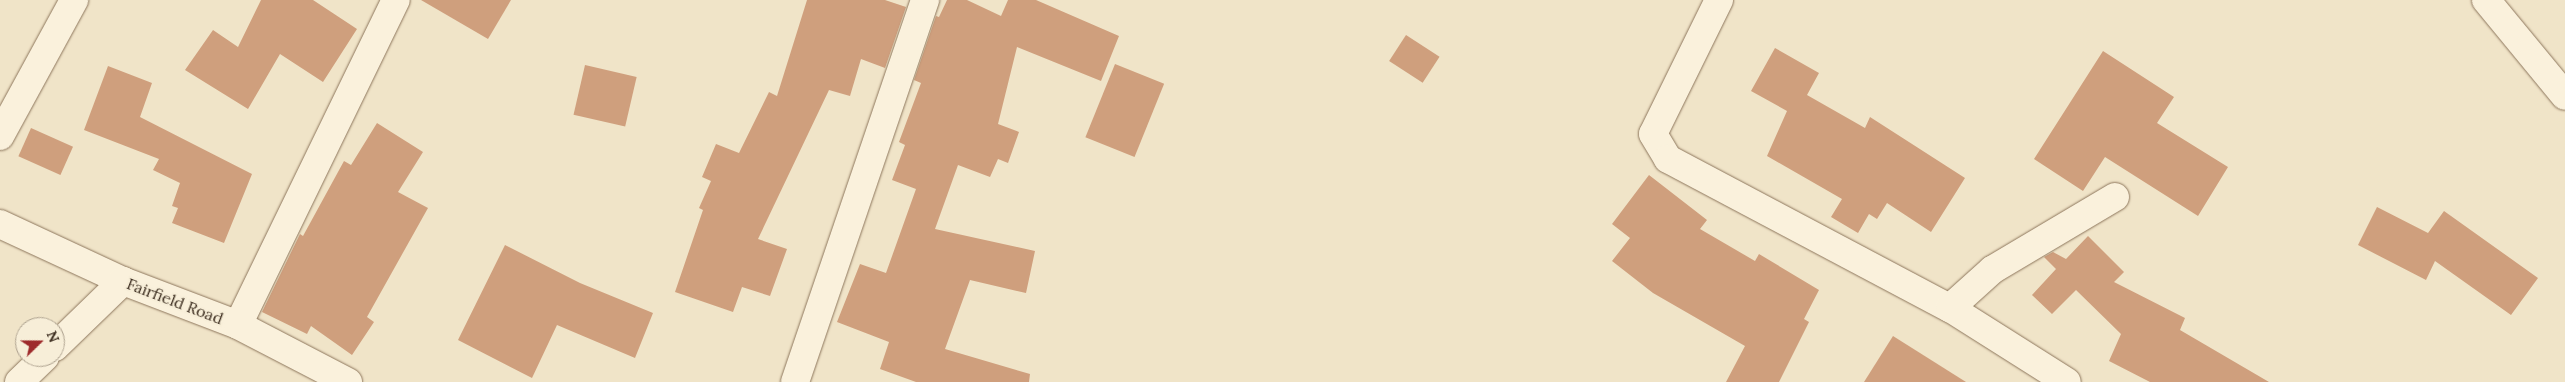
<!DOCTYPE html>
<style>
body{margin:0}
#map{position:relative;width:2565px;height:382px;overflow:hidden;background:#f0e4c8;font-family:Lora,serif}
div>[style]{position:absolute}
.building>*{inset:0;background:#cf9f7d;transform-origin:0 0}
.roads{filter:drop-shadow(0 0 1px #8d765c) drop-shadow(0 0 1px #8d765c)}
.minor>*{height:28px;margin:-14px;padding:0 14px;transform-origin:14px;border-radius:14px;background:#faf1dc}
span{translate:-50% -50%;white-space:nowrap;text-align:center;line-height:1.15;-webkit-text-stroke:4px #f7eed8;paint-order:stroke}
.street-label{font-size:16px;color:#3d2e20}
.north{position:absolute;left:15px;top:317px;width:50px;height:50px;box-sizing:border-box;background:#f7eed8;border:1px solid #ada18e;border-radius:50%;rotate:68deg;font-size:14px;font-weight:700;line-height:20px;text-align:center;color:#3d2e20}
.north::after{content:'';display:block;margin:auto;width:18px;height:22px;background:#9e2a2b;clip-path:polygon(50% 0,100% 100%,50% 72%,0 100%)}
</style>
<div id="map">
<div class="building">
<i style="clip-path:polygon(261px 0,313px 0,357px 29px,323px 82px,280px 54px,248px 109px,185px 70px,213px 30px,238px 47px)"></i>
<i style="clip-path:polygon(421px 0,511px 0,488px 39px)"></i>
<i style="clip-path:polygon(807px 0,885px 0,906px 7px,885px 68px,861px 59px,850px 96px,829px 90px,758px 239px,787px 249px,770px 296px,742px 287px,733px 312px,675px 292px,703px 210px,699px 208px,711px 181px,702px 177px,716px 144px,739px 153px,769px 92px,777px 96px)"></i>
<i style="clip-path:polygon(947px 0,967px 0,1001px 16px,1008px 0,1036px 0,1119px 36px,1101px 81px,1017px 47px,998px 124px,1019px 132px,1008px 163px,998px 159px,990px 177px,958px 165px,935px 229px,1035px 251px,1026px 293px,970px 280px,945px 349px,1030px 374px,1029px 382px,916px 382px,880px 369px,889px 342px,837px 322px,860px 264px,886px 273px,916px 189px,892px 180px,905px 145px,899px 142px,921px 83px,914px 80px,936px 16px,939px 17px)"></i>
<i style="left:1406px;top:35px;width:40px;height:31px;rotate:33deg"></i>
<i style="clip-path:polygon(1775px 48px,1819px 73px,1807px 95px,1865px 128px,1870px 117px,1965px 178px,1931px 232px,1887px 203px,1877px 219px,1869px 214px,1858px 233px,1831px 217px,1842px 199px,1767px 156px,1787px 111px,1751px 91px)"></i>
<i style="clip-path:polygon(2103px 51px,2174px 97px,2157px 123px,2228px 167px,2198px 216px,2105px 157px,2083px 191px,2034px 159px)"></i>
<i style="left:1115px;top:64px;width:53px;height:79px;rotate:22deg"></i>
<i style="left:585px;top:65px;width:53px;height:51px;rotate:13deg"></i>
<i style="clip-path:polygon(108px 66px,152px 83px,140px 117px,252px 174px,224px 243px,172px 223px,178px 208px,172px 206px,180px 183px,153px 170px,159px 159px,84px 130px)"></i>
<i style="clip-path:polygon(377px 123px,423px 152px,398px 192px,428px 208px,367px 317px,374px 322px,352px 355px,311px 326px,307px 334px,262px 312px,300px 234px,303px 236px,344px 161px,351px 165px)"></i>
<i style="left:31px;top:128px;width:46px;height:31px;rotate:24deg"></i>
<i style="clip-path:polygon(1649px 175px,1707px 220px,1700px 229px,1755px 261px,1759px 254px,1819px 290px,1804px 319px,1809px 322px,1779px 382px,1726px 382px,1745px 346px,1653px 293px,1612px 261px,1630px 238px,1612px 224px)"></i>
<i style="clip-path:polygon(2377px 207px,2428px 233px,2444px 211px,2538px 278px,2511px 315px,2435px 261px,2426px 280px,2358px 245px)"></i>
<i style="clip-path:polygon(2088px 236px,2124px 272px,2114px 282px,2185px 318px,2180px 330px,2269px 382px,2150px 382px,2109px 361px,2121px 334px,2076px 290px,2052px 314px,2032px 295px,2056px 269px,2044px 257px,2053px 252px,2066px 259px)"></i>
<i style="clip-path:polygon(505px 245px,580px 283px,653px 313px,635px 358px,557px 325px,532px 378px,458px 340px)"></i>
<i style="clip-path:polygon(1893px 336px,1966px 382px,1864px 382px)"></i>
</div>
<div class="roads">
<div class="minor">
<i style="left:1719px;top:0;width:149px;rotate:116.2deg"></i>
<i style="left:1653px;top:134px;width:29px;rotate:59deg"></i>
<i style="left:1668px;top:159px;width:319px;rotate:27.9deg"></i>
<i style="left:1950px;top:308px;width:138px;rotate:32.3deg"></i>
<i style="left:2486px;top:0;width:124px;rotate:50.5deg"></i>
<i style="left:0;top:136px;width:155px;rotate:-61.4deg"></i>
<i style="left:0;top:224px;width:136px;rotate:24.9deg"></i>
<i style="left:123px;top:281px;width:123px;rotate:20.9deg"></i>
<i style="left:238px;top:325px;width:124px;rotate:27.4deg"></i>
<i style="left:1950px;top:308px;width:57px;rotate:-42.1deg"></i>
<i style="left:1992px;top:270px;width:143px;rotate:-30.7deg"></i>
<i style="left:238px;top:325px;width:361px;rotate:-64.1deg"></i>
<i style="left:55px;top:347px;width:95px;rotate:-44.1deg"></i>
<i style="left:19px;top:382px;width:36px;rotate:-44deg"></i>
<i style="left:795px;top:382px;width:404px;rotate:-71.2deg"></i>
</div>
</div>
<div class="street-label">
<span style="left:175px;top:301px;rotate:21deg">Fairfield Road</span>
</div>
<div class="north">N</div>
</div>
